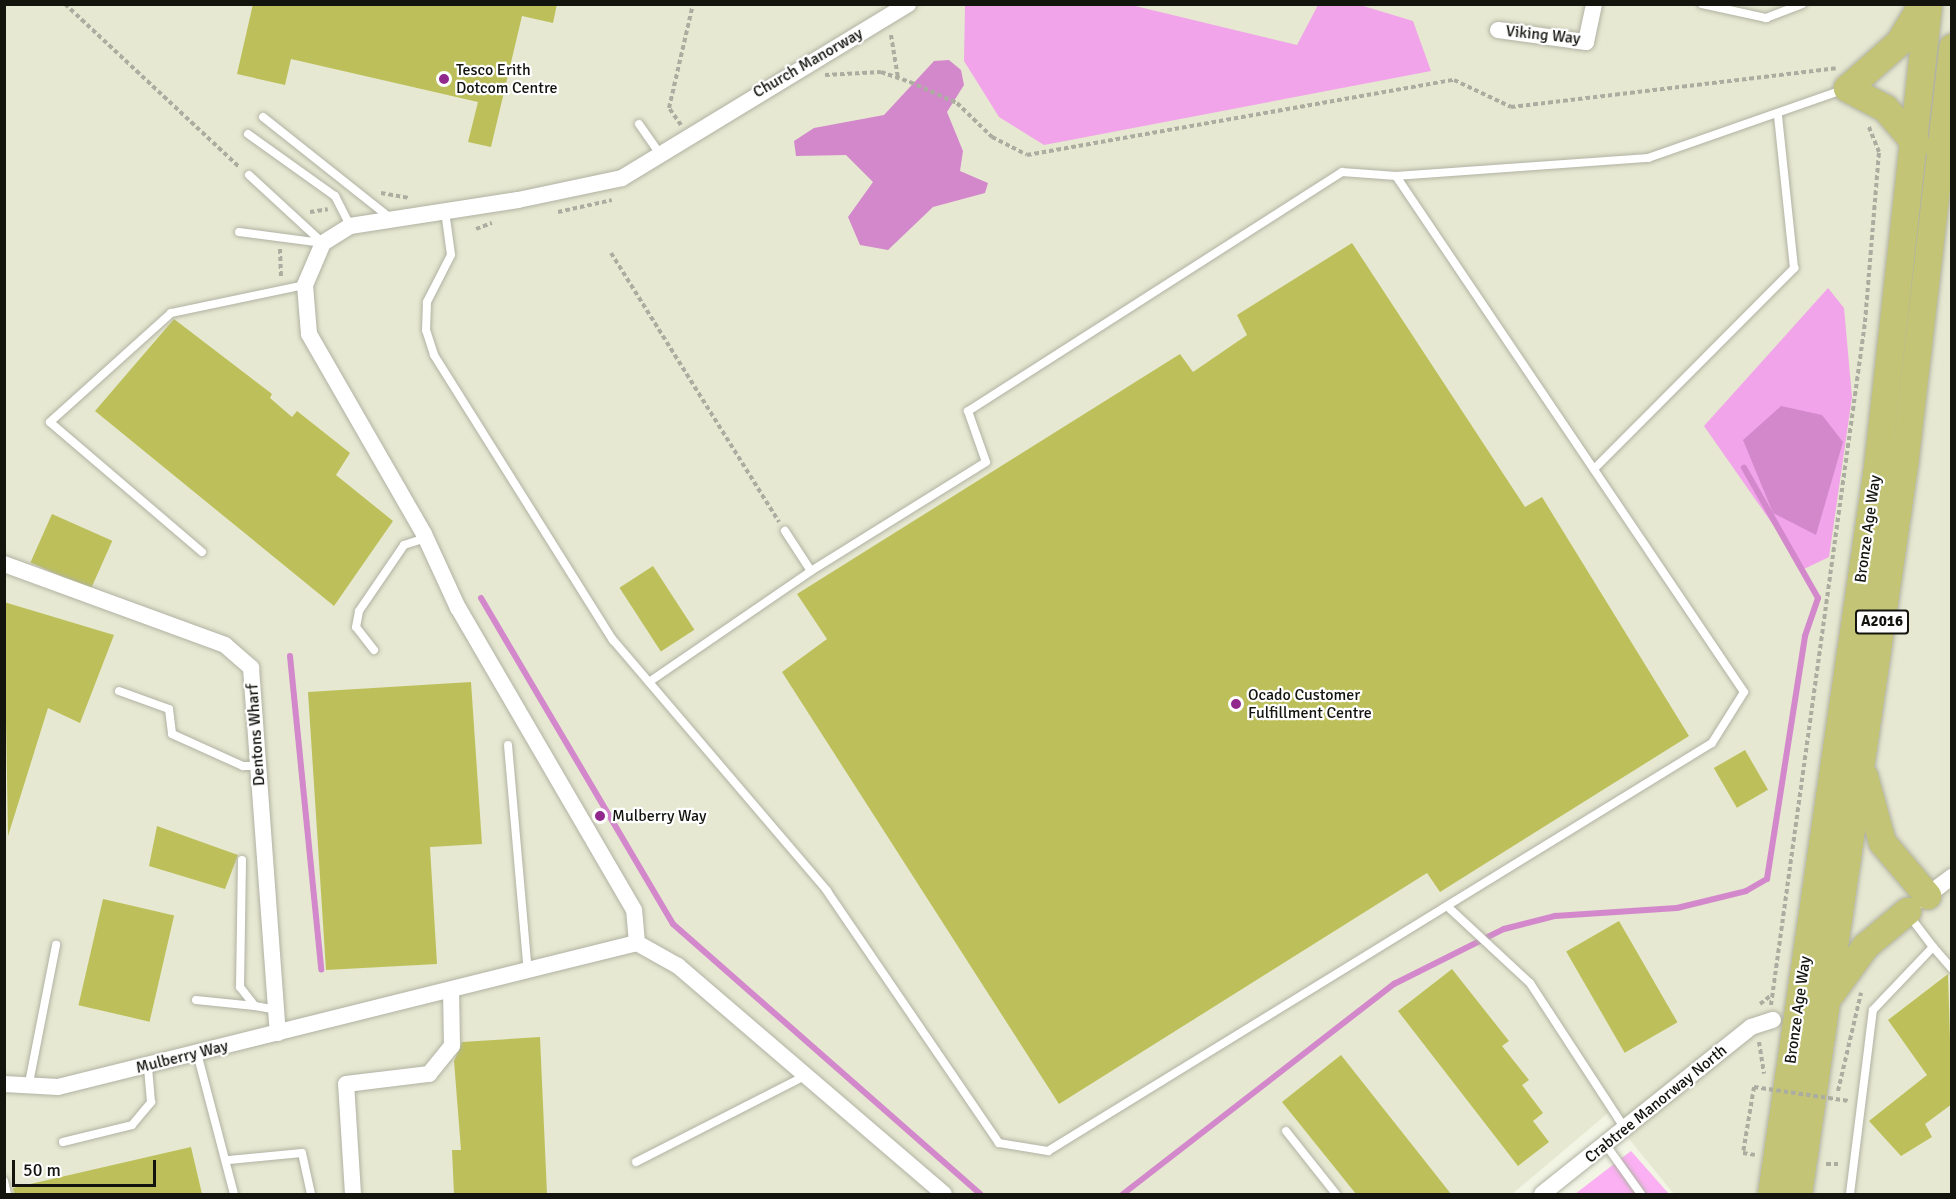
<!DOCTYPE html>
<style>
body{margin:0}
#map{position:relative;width:1956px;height:1199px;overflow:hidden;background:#f2f4e4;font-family:Signika,sans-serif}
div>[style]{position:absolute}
.built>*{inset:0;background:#e6e8d1}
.green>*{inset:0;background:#fbb0f3}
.forest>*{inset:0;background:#f1a4e9}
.water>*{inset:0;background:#d388cc}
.stream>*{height:6px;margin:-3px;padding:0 3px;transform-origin:3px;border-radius:3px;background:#d388cc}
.building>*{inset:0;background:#bdc05a;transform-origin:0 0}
.path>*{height:4px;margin-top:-2px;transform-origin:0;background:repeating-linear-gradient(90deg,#abada0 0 4.5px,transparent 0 7.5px)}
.roads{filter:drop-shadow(0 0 2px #b1b2a3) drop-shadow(0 0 2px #b1b2a3)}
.lane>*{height:8px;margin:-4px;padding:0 4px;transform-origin:4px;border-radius:4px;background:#fff}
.street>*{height:16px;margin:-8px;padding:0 8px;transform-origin:8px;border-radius:8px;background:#fff}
.primary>*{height:27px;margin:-13.5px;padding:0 13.5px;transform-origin:13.5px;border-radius:13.5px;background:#c3c476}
.path-bridge>*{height:4px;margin-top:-2px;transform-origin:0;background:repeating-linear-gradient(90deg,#abada0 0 4.5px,transparent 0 7.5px)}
.dots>*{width:16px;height:16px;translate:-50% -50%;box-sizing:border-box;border:3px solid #fff;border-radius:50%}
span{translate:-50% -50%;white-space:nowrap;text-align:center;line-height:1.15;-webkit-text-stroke:4.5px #fff;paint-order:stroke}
.shield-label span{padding:2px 4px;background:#fff;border:2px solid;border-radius:4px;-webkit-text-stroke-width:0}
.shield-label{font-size:15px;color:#13140e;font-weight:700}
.street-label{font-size:16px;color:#13140e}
.poi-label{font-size:16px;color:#13140e}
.left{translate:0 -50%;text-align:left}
.frame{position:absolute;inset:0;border:6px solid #13140e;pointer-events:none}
.scale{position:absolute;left:12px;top:1160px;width:144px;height:27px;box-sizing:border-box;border:3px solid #13140e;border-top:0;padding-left:8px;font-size:18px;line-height:21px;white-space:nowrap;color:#13140e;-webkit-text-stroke:4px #fff;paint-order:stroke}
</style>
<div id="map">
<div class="built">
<i style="clip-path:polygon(5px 5px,1951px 5px,1951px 1194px,1674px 1194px,1608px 1113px,1512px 1194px,5px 1194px)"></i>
</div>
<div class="green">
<i style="clip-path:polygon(1631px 1151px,1669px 1194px,1575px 1194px)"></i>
</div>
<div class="forest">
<i style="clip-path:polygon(1360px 5px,1413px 21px,1431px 71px,1044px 145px,999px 117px,964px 61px,965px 5px,1131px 5px,1297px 45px,1318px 5px)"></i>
<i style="clip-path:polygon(1828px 288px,1844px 308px,1852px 397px,1829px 557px,1804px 569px,1704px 426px)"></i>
</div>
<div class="water">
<i style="clip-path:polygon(949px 60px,961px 70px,964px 85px,947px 112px,963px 151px,960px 171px,988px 183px,985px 193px,933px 207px,888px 250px,860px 245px,848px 217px,873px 182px,846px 155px,796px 156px,794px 141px,814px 128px,884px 115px,934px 61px)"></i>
<i style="clip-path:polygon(1781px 406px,1822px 415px,1843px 442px,1816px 535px,1773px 513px,1743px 440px)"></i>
</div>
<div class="stream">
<i style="left:481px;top:598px;width:378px;rotate:59.5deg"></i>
<i style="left:673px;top:924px;width:409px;rotate:41.3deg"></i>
<i style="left:290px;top:656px;width:315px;rotate:84.3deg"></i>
<i style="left:1123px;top:1194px;width:343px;rotate:-37.8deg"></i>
<i style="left:1394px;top:984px;width:123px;rotate:-26.6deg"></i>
<i style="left:1504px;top:929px;width:53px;rotate:-14.3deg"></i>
<i style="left:1555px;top:916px;width:122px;rotate:-3.8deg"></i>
<i style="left:1677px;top:908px;width:71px;rotate:-13.8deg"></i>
<i style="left:1746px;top:891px;width:24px;rotate:-30deg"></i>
<i style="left:1767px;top:879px;width:246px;rotate:-81.1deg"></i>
<i style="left:1805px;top:636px;width:40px;rotate:-71.1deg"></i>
<i style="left:1818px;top:598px;width:150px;rotate:-119.6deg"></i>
</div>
<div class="building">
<i style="clip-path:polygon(253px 4px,557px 4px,553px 23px,522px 16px,491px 147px,468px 142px,478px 102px,291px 59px,285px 85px,237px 74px)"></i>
<i style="clip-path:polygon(1352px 243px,1525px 507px,1542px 497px,1689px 736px,1440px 892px,1427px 873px,1059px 1104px,782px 672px,827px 639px,797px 594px,1180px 354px,1193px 372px,1247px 335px,1237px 315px)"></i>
<i style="clip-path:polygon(174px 319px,272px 394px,270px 398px,292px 417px,297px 411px,350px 453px,336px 475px,393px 521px,334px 606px,95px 411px)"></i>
<i style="left:52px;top:514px;width:66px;height:53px;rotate:24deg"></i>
<i style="left:653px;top:566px;width:76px;height:40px;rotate:57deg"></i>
<i style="clip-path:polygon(4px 602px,114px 635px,80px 723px,48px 708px,8px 836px)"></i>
<i style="clip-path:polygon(471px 682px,482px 844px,430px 847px,437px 964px,326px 970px,308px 692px)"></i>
<i style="left:1745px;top:750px;width:46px;height:36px;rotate:60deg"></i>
<i style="clip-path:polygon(157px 826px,238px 855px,225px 889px,149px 866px)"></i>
<i style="left:103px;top:899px;width:73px;height:109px;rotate:13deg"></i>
<i style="left:1619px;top:921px;width:117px;height:61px;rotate:60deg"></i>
<i style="clip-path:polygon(1452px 969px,1509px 1041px,1502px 1046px,1529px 1080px,1522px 1085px,1543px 1113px,1533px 1121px,1549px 1142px,1518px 1166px,1398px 1011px)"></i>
<i style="clip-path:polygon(1948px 974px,1952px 1104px,1925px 1124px,1932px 1137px,1901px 1156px,1869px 1121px,1927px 1075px,1888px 1020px)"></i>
<i style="clip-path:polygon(540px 1037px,547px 1194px,454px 1194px,452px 1150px,461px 1150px,454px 1061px,462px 1042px)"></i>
<i style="clip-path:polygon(1341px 1055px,1451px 1194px,1356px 1194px,1282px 1102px)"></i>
<i style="clip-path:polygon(191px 1147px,202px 1194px,14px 1194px,13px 1188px)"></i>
</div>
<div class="path">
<i style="left:65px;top:4px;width:240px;rotate:43.1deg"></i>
<i style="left:891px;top:35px;width:44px;rotate:80.8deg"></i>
<i style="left:825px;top:75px;width:56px;rotate:-3.1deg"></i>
<i style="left:881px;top:72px;width:31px;rotate:19deg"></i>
<i style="left:910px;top:82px;width:51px;rotate:24.1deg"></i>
<i style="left:957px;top:103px;width:49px;rotate:44.2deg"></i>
<i style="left:992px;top:137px;width:39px;rotate:27deg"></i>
<i style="left:1027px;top:155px;width:434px;rotate:-10deg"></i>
<i style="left:1454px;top:80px;width:63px;rotate:25.3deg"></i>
<i style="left:1511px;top:107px;width:327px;rotate:-6.8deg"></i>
<i style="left:681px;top:125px;width:21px;rotate:-125deg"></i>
<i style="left:669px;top:108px;width:107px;rotate:-77deg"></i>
<i style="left:381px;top:193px;width:28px;rotate:10deg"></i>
<i style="left:310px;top:212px;width:18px;rotate:-9deg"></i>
<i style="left:558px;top:212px;width:55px;rotate:-12.5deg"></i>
<i style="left:476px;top:229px;width:17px;rotate:-21deg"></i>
<i style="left:280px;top:249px;width:29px;rotate:88deg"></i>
<i style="left:611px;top:253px;width:317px;rotate:58deg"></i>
<i style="left:1760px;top:1004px;width:16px;rotate:-38deg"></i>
<i style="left:1771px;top:1005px;width:689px;rotate:-82.16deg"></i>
<i style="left:1865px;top:322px;width:171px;rotate:-85.3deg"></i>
<i style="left:1879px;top:152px;width:29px;rotate:-112deg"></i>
<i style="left:1759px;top:1042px;width:32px;rotate:81deg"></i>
<i style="left:1754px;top:1087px;width:67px;rotate:99.5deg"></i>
<i style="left:1743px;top:1153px;width:12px;rotate:9deg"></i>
<i style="left:1838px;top:1091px;width:101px;rotate:-76.8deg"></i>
<i style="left:1826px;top:1164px;width:13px"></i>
</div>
<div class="roads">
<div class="lane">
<i style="left:1702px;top:4px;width:66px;rotate:12.3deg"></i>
<i style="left:1766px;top:18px;width:39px;rotate:-21deg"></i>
<i style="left:263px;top:117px;width:159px;rotate:38.4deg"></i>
<i style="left:639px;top:124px;width:37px;rotate:55deg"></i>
<i style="left:248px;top:134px;width:107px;rotate:35.5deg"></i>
<i style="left:335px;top:196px;width:34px;rotate:63deg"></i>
<i style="left:249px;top:175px;width:100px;rotate:42.6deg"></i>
<i style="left:1396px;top:176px;width:253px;rotate:-4.1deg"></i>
<i style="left:1648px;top:158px;width:209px;rotate:-19.3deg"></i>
<i style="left:445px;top:211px;width:44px;rotate:82.2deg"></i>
<i style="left:451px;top:255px;width:53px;rotate:117.1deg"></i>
<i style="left:427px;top:302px;width:28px;rotate:92deg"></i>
<i style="left:426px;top:330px;width:26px;rotate:72deg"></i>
<i style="left:434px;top:355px;width:337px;rotate:57.9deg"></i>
<i style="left:613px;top:640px;width:330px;rotate:49.5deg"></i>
<i style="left:827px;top:891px;width:305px;rotate:55.7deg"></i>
<i style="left:999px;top:1143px;width:50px;rotate:9.3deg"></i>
<i style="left:1048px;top:1151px;width:779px;rotate:-31.57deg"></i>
<i style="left:1712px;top:743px;width:60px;rotate:-57.9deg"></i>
<i style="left:1744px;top:692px;width:622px;rotate:-124deg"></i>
<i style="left:1396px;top:176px;width:54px;rotate:-175.8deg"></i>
<i style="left:1342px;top:172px;width:444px;rotate:147.4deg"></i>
<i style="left:968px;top:411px;width:54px;rotate:70.6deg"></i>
<i style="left:986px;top:462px;width:206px;rotate:148.1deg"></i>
<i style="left:239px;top:232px;width:85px;rotate:7.5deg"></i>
<i style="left:1594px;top:469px;width:284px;rotate:-45.1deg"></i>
<i style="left:1794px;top:268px;width:154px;rotate:-96deg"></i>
<i style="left:202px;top:552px;width:200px;rotate:-139.5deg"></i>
<i style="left:50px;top:422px;width:163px;rotate:-42deg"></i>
<i style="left:171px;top:313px;width:137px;rotate:-11.8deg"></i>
<i style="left:374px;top:650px;width:29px;rotate:-128deg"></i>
<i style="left:356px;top:627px;width:16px;rotate:-79deg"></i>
<i style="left:359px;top:611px;width:80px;rotate:-55.7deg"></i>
<i style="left:404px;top:545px;width:23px;rotate:-18deg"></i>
<i style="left:649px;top:682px;width:196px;rotate:-34.4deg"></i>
<i style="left:811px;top:571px;width:48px;rotate:-123deg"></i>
<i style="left:119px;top:691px;width:53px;rotate:19.8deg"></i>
<i style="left:169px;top:709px;width:25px;rotate:83deg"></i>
<i style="left:172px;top:734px;width:78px;rotate:24.3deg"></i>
<i style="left:243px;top:766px;width:15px"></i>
<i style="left:508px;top:745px;width:228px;rotate:85deg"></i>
<i style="left:242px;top:860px;width:127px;rotate:90.9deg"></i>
<i style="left:240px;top:987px;width:24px;rotate:52deg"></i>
<i style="left:255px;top:1006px;width:22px;rotate:10deg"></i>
<i style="left:1447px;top:906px;width:113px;rotate:42.9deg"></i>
<i style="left:1530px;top:983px;width:174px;rotate:56.9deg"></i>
<i style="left:1933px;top:947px;width:29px;rotate:49deg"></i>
<i style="left:196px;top:1000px;width:59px;rotate:5.8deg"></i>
<i style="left:197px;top:1053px;width:146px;rotate:75.3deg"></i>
<i style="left:28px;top:1088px;width:146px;rotate:-78.9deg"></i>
<i style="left:1286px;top:1131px;width:80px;rotate:51.6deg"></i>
<i style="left:63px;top:1142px;width:71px;rotate:-13.8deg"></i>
<i style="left:132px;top:1125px;width:30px;rotate:-50deg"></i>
<i style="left:151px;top:1102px;width:37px;rotate:-95deg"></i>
<i style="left:1606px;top:1145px;width:60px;rotate:54.5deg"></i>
<i style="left:229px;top:1160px;width:73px;rotate:-5.5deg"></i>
<i style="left:302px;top:1153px;width:42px;rotate:77.6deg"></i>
<i style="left:636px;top:1162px;width:192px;rotate:-27deg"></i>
<i style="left:4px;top:1181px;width:13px;rotate:77deg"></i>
<i style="left:1850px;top:1194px;width:185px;rotate:-82.9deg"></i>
<i style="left:1873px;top:1010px;width:87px;rotate:-46.4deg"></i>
<i style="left:1933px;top:947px;width:41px;rotate:-127.1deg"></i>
</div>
<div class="street">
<i style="left:1498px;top:30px;width:89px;rotate:7.8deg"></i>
<i style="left:1586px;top:42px;width:39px;rotate:-78deg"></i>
<i style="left:4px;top:564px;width:235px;rotate:20.1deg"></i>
<i style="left:225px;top:645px;width:35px;rotate:41deg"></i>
<i style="left:251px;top:668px;width:366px;rotate:85.8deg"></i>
<i style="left:1921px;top:900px;width:39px;rotate:-37deg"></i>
<i style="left:637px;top:943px;width:33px;rotate:-95deg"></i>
<i style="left:634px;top:910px;width:350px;rotate:-120.2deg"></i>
<i style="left:458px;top:608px;width:81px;rotate:-114.7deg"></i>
<i style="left:424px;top:534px;width:231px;rotate:-119.9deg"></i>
<i style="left:309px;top:334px;width:49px;rotate:-94.7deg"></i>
<i style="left:305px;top:285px;width:46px;rotate:-66.8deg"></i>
<i style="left:323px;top:243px;width:32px;rotate:-32deg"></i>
<i style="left:350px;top:226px;width:170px;rotate:-8.8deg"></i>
<i style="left:518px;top:200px;width:106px;rotate:-11.9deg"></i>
<i style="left:622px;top:178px;width:335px;rotate:-31.3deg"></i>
<i style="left:4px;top:1084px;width:54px;rotate:3.2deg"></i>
<i style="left:58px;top:1087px;width:597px;rotate:-13.97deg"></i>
<i style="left:637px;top:943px;width:47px;rotate:29.3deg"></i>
<i style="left:678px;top:966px;width:350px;rotate:40.6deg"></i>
<i style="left:353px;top:1194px;width:110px;rotate:-93.6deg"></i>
<i style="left:346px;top:1084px;width:84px;rotate:-6.9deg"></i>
<i style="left:429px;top:1074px;width:36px;rotate:-51deg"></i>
<i style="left:452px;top:1046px;width:55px;rotate:-91deg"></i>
<i style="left:1542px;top:1194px;width:268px;rotate:-38.6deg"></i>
<i style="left:1751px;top:1027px;width:23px;rotate:-18deg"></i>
</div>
<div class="primary">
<i style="left:1916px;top:144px;width:48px;rotate:-130.7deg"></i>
<i style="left:1885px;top:108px;width:43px;rotate:-152.2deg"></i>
<i style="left:1847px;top:88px;width:69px;rotate:-41.5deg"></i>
<i style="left:1899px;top:42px;width:44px;rotate:-58.8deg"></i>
<i style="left:1864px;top:776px;width:68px;rotate:74.7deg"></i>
<i style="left:1882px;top:842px;width:70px;rotate:49.7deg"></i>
<i style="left:1831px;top:993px;width:58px;rotate:-54.1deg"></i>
<i style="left:1865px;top:946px;width:55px;rotate:-39.8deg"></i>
<i style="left:1771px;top:1194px;width:735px;rotate:-81.7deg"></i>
<i style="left:1877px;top:467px;width:466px;rotate:-83.7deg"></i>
<i style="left:1798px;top:1194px;width:737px;rotate:-81.73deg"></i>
<i style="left:1904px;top:465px;width:421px;rotate:-83.4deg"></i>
</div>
</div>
<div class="path-bridge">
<i style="left:1754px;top:1087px;width:96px;rotate:8.4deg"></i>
</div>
<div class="dots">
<i style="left:444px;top:79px;background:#91288b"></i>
<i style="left:1236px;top:704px;background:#91288b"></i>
<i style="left:600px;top:816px;background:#91288b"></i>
</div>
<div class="shield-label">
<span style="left:1882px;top:622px">A2016</span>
</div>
<div class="street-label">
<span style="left:1543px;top:35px;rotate:6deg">Viking Way</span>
<span style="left:808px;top:63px;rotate:-30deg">Church Manorway</span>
<span style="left:1868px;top:529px;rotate:-82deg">Bronze Age Way</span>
<span style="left:256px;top:735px;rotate:-94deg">Dentons Wharf</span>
<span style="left:1798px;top:1010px;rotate:-82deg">Bronze Age Way</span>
<span style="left:182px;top:1057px;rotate:-14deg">Mulberry Way</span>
<span style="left:1656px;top:1104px;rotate:-39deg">Crabtree Manorway North</span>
</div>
<div class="poi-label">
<span class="left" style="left:456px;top:79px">Tesco Erith<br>Dotcom Centre</span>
<span class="left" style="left:1248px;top:704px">Ocado Customer<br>Fulfillment Centre</span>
<span class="left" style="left:612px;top:816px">Mulberry Way</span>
</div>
<div class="frame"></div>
<div class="scale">50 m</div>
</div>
